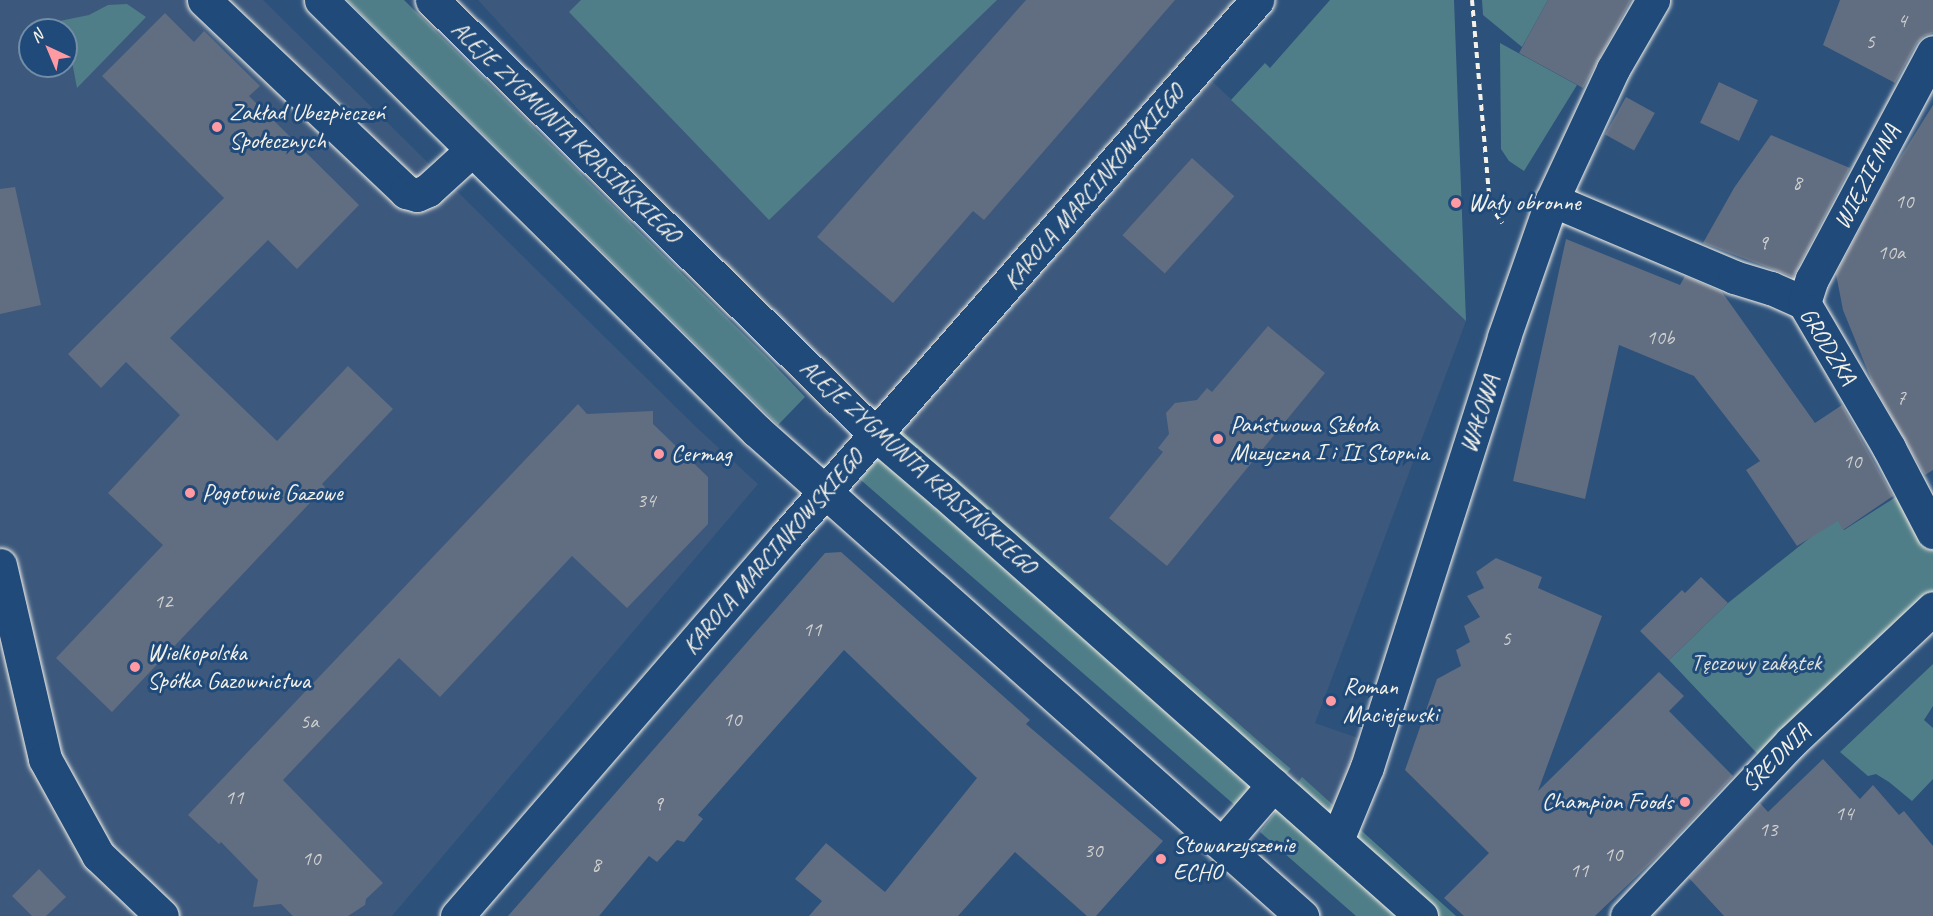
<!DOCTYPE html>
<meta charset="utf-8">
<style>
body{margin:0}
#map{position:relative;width:1933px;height:916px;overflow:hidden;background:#2c517b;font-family:Caveat,sans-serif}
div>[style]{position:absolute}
.built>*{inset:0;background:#3c597d}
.green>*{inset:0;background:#507e88;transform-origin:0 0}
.building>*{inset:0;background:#616d81;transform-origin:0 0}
.path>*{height:4px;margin-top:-2px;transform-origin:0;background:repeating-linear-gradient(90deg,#f4f1e8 0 6px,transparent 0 10.5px)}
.roads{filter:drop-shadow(0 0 2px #f4f1e8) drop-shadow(0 0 2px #f4f1e8)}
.minor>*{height:33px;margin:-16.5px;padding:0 16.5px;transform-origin:16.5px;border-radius:16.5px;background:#1f4a7a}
.dots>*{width:16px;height:16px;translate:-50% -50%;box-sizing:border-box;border:3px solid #1f4a7a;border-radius:50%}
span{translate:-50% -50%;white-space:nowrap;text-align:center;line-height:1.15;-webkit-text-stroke:6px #1f4a7a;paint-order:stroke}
.number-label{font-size:21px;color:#cfd0ce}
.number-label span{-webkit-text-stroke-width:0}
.poi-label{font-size:24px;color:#f4f1e8}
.left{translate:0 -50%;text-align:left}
.right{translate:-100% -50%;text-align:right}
.street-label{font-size:24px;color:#f4f1e8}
.park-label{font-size:24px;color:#dbe0da}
.north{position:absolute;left:18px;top:18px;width:60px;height:60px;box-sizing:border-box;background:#1f4a7a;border:2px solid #748da6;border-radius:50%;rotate:316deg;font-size:16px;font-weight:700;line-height:24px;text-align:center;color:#f4f1e8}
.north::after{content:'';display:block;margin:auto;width:21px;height:27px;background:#ff9aa2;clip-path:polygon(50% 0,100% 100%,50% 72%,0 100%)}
</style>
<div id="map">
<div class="built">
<i style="clip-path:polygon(evenodd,0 0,263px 0,696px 427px,758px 484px,392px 916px,0 916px,0 0,30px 30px,66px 30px,66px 66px,30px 66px,30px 30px)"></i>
<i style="clip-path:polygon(478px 0,1257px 0,1198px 68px,1466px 321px,1315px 723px,1364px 740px,1337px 840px,875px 434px)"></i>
</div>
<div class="green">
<i style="clip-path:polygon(347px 0,404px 0,766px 356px,805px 397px,778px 425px)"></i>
<i style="clip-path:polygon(581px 0,997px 0,769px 220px,569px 12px)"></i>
<i style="clip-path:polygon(1330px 0,1454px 0,1466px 321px,1231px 100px,1265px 63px,1270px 68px)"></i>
<i style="clip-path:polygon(1482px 0,1548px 0,1522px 47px,1483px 15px)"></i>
<i style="clip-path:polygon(127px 4px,146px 17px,77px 88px,66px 30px,57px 30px,50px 23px,89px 15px,108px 5px)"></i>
<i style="clip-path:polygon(1500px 43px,1577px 85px,1524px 171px,1509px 161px,1501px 149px)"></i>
<i style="left:902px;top:431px;width:515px;height:64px;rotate:41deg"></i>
<i style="clip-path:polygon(1910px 488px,1933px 532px,1933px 608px,1768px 765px,1669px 660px,1728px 603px,1836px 517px,1844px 530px)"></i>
<i style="clip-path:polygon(1933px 664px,1933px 706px,1924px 720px,1933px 728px,1933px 779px,1912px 801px,1889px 782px,1876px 774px,1868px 776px,1840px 752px)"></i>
<i style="clip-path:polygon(1302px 777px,1456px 916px,1356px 916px,1260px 832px)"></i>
</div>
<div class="building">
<i style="clip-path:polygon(1026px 0,1175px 0,984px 220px,973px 211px,893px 303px,817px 237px)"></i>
<i style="clip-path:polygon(1548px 0,1631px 0,1583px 88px,1519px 53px)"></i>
<i style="clip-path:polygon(1840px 0,1933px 0,1933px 33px,1924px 36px,1917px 43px,1895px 83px,1823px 45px)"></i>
<i style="clip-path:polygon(165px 13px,194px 42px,204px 31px,260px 86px,249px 96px,359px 205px,297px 269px,268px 240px,170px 338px,277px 441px,348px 366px,393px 409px,322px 484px,325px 487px,112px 712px,56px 658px,163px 545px,108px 493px,180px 415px,126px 362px,101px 388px,68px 354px,224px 198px,102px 76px)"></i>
<i style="left:1719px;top:82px;width:43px;height:45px;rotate:25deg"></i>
<i style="left:1626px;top:97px;width:33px;height:43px;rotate:29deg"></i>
<i style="clip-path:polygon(1933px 105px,1933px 470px,1925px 475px,1873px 384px,1843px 310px,1836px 274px,1885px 182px)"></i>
<i style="clip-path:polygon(1771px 135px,1850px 168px,1793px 277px,1703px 243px,1734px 188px)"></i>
<i style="left:1192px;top:158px;width:57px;height:104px;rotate:42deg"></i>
<i style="clip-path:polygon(15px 187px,41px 305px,0 314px,0 189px)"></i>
<i style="clip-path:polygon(1566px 239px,1680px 285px,1685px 276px,1722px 292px,1815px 423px,1842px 405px,1893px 496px,1843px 530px,1838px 521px,1797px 546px,1746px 470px,1760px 461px,1694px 376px,1619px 345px,1585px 499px,1513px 481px)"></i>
<i style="clip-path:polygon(1268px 326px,1325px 373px,1167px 566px,1109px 518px,1163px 452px,1158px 448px,1169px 434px,1166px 413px,1175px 403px,1197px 400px,1207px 388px,1212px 392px)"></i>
<i style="clip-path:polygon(578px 404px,587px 414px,653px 411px,653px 424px,708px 477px,708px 524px,627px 608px,572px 556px,440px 697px,399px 658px,283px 780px,383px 883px,366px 899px,365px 905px,348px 916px,293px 916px,281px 904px,253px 907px,258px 880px,221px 842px,219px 844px,188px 815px)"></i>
<i style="clip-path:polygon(841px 552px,1030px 720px,1026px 724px,1163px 841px,1096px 916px,1087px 916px,1015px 852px,958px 916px,809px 916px,822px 901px,795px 879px,826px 843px,885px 892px,977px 778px,844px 650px,698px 815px,703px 819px,684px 842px,677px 840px,657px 862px,649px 856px,599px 916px,508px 916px,825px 553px)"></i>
<i style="clip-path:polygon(1496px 558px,1542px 577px,1538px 588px,1602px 616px,1538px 791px,1659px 672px,1684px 696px,1669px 711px,1733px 776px,1662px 852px,1595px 916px,1464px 916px,1444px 898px,1489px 853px,1405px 770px,1437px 679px,1461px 666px,1456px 650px,1470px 642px,1464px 626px,1480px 617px,1467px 596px,1484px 588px,1476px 572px)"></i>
<i style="clip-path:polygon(1701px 577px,1728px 603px,1669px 660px,1640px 631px,1682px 590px,1685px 593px)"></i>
<i style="clip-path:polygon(1823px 759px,1860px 799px,1873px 785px,1899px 815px,1904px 811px,1933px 846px,1933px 916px,1724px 916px,1689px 878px,1760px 803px,1768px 812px)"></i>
<i style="clip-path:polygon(39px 869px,66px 897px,46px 916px,32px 916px,12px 896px)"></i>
</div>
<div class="path">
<i style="left:1472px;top:0;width:206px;rotate:85deg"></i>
<i style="left:1490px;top:205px;width:22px;rotate:56deg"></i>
</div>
<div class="roads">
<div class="minor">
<i style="left:204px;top:0;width:279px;rotate:43.5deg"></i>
<i style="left:406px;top:192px;width:11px;rotate:15deg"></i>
<i style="left:417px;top:195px;width:12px;rotate:-24deg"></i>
<i style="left:428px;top:190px;width:59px;rotate:-42.3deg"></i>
<i style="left:321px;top:0;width:613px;rotate:44.67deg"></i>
<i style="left:757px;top:431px;width:730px;rotate:41.67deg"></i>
<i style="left:432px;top:0;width:620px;rotate:44.41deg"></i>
<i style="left:875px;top:434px;width:89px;rotate:40.5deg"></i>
<i style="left:943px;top:492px;width:639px;rotate:41.57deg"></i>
<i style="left:1552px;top:200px;width:198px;rotate:22.9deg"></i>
<i style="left:1734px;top:277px;width:39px;rotate:17deg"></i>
<i style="left:1771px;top:288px;width:36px;rotate:24deg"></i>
<i style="left:1804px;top:303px;width:168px;rotate:59.6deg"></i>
<i style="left:1889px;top:448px;width:95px;rotate:62.4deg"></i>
<i style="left:1804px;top:303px;width:25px;rotate:-72deg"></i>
<i style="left:1812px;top:279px;width:257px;rotate:-61.9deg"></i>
<i style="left:0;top:565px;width:199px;rotate:76.9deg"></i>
<i style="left:45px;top:759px;width:110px;rotate:61.1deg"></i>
<i style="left:98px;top:855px;width:88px;rotate:43.6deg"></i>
<i style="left:1337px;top:840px;width:79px;rotate:-67.7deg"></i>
<i style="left:1367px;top:767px;width:451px;rotate:-72.3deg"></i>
<i style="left:1504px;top:337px;width:145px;rotate:-70.7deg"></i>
<i style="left:1552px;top:200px;width:145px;rotate:-65deg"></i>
<i style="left:1613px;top:69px;width:80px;rotate:-59.9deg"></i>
<i style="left:1223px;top:843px;width:77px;rotate:-49.2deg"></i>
<i style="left:457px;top:916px;width:503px;rotate:-49.11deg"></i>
<i style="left:786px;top:536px;width:714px;rotate:-48.69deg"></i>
<i style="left:1627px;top:916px;width:239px;rotate:-46.7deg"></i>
<i style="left:1791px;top:742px;width:195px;rotate:-43.3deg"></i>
</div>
</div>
<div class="dots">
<i style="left:217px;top:127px;background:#ff9aa2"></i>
<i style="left:1456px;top:203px;background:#ff9aa2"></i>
<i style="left:1218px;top:439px;background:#ff9aa2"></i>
<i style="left:659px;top:454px;background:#ff9aa2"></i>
<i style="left:190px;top:493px;background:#ff9aa2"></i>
<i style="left:135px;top:667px;background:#ff9aa2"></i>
<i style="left:1331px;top:701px;background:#ff9aa2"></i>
<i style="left:1685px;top:802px;background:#ff9aa2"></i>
<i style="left:1161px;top:859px;background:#ff9aa2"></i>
</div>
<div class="number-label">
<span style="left:1902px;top:20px">4</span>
<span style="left:1870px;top:41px">5</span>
<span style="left:1797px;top:182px">8</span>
<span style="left:1904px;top:201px">10</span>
<span style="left:1763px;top:242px">9</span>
<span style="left:1891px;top:252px">10a</span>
<span style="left:1660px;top:337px">10b</span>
<span style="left:1901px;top:397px">7</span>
<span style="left:1852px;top:461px">10</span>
<span style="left:646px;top:500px">34</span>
<span style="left:163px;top:601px">12</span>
<span style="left:812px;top:629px">11</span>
<span style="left:1506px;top:638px">5</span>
<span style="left:732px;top:719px">10</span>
<span style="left:309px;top:721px">5a</span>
<span style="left:234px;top:797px">11</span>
<span style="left:658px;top:803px">9</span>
<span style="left:1844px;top:813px">14</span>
<span style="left:1768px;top:829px">13</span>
<span style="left:1093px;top:850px">30</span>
<span style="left:1613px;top:854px">10</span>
<span style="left:311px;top:858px">10</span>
<span style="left:596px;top:864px">8</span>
<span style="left:1579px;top:870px">11</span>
</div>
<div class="poi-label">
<span class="left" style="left:229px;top:127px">Zakład Ubezpieczeń<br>Społecznych</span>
<span class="left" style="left:1468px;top:203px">Wały obronne</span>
<span class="left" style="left:1230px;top:439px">Państwowa Szkoła<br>Muzyczna I i II Stopnia</span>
<span class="left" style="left:671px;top:454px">Cermag</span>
<span class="left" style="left:202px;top:493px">Pogotowie Gazowe</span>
<span class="left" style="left:147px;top:667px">Wielkopolska<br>Spółka Gazownictwa</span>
<span class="left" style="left:1343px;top:701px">Roman<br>Maciejewski</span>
<span class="right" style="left:1673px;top:802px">Champion Foods</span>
<span class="left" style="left:1173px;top:859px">Stowarzyszenie<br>ECHO</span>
</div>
<div class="street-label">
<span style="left:566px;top:132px;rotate:44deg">ALEJE ZYGMUNTA KRASIŃSKIEGO</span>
<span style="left:1867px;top:177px;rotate:-62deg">WIĘZIENNA</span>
<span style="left:1094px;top:187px;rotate:-49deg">KAROLA MARCINKOWSKIEGO</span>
<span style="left:1828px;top:346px;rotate:58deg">GRODZKA</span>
<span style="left:1480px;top:414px;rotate:-72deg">WAŁOWA</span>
<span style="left:918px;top:467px;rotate:42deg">ALEJE ZYGMUNTA KRASIŃSKIEGO</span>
<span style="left:773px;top:552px;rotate:-49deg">KAROLA MARCINKOWSKIEGO</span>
<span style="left:1776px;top:758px;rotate:-45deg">ŚREDNIA</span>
</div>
<div class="park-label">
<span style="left:1756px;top:663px">Tęczowy zakątek</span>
</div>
<div class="north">N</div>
</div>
